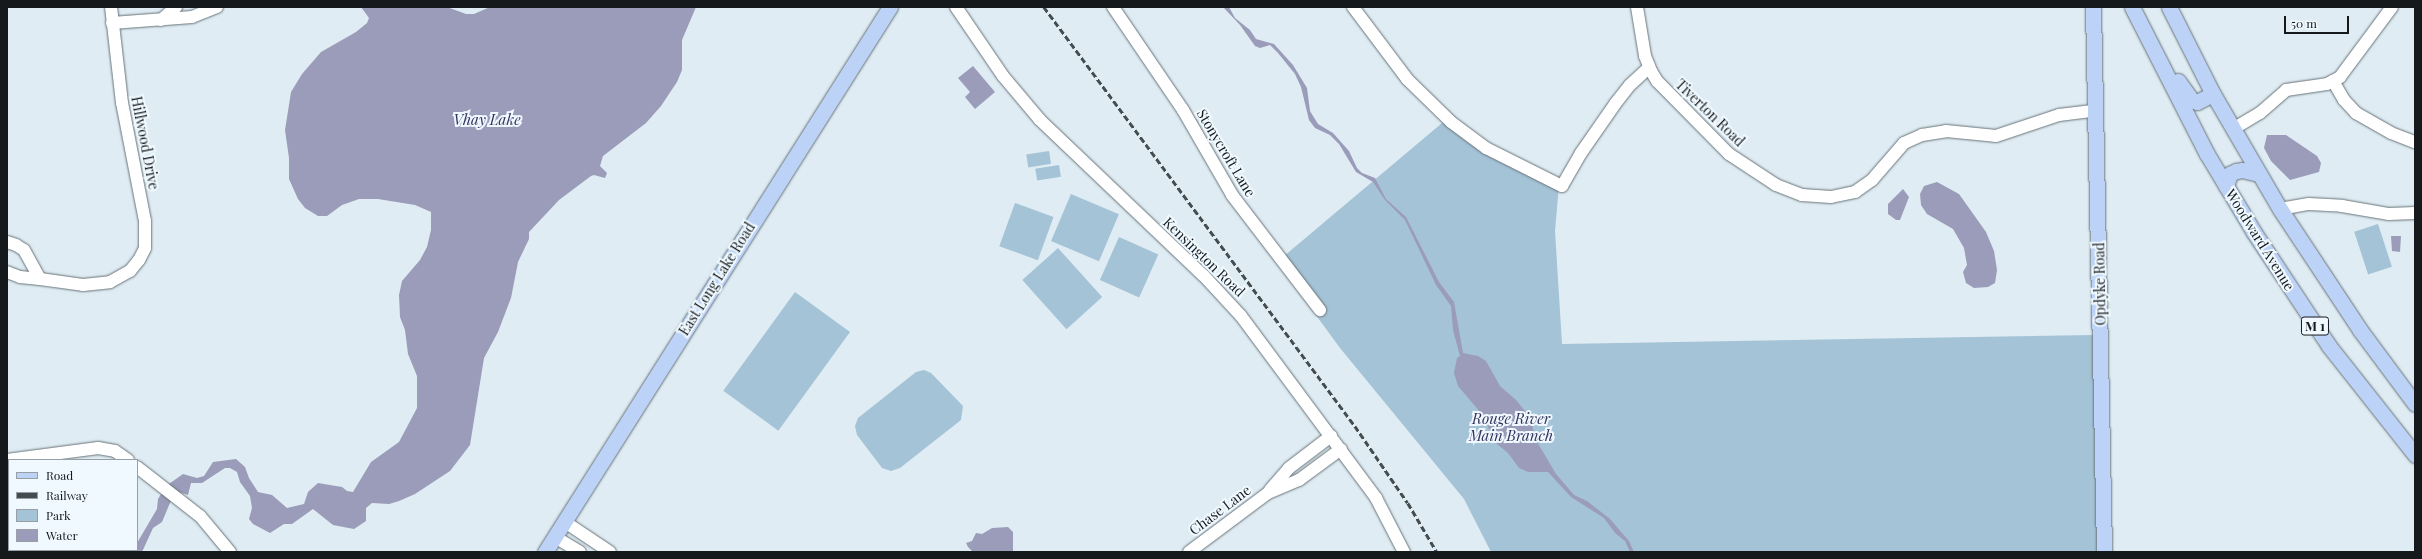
<!DOCTYPE html>
<style>
body{margin:0}
#map{position:relative;width:2422px;height:559px;overflow:hidden;background:#dfecf3;font-family:"Playfair Display",serif}
div>[style]{position:absolute}
.green>*{inset:0;background:#a4c3d6;transform-origin:0 0}
.water>*{inset:0;background:#9b9cb9}
.roads{filter:drop-shadow(0 0 1px #687379) drop-shadow(0 0 1px #687379)}
.minor>*{height:12px;margin:-6px;padding:0 6px;transform-origin:6px;border-radius:6px;background:#fff}
.major>*{height:15px;margin:-7.5px;padding:0 7.5px;transform-origin:7.5px;border-radius:7.5px;background:#bcd3f7}
.rail>*{height:2.5px;margin-top:-1.25px;transform-origin:0;background:repeating-linear-gradient(90deg,#454c4f 0 6px,transparent 0 9px)}
span{translate:-50% -50%;white-space:nowrap;text-align:center;line-height:1.15;-webkit-text-stroke:4px #eff9ff;paint-order:stroke}
.shield-label span{padding:1px 3px;background:#eff9ff;border:1px solid;border-radius:3px;-webkit-text-stroke-width:0}
.shield-label{font-size:13px;color:#15191c;font-weight:700}
.street-label{font-size:14px;color:#15191c}
.water-label{font-size:15px;color:#35335e;font-style:italic}
.frame{position:absolute;inset:0;border:8px solid #15191c;pointer-events:none}
.legend{position:absolute;left:8px;top:459px;width:130px;height:92px;box-sizing:border-box;background:#eff9ff;border:1px solid #989fa4;margin:0;padding:5px 7px;list-style:none;font-size:12px;color:#15191c}
.legend li{display:flex;align-items:center;gap:8px;height:20px}
.legend b{width:20px;border:1px solid #989fa4}
.scale{position:absolute;left:2284px;top:16px;width:65px;height:18px;box-sizing:border-box;border:2px solid #15191c;border-top:0;padding-left:5px;font-size:12px;line-height:14px;white-space:nowrap;color:#15191c;-webkit-text-stroke:3px #eff9ff;paint-order:stroke}
</style>
<div id="map">
<div class="green">
<i style="clip-path:polygon(1448px 118px,1459px 127px,1559px 185px,1555px 231px,1562px 344px,2094px 335px,2098px 552px,1491px 552px,1464px 499px,1340px 348px,1277px 262px)"></i>
<i style="left:1049px;top:151px;width:13px;height:23px;rotate:81deg"></i>
<i style="left:1059px;top:165px;width:12px;height:24px;rotate:81deg"></i>
<i style="left:1071px;top:194px;width:52px;height:51px;rotate:23deg"></i>
<i style="left:1015px;top:203px;width:41px;height:46px;rotate:20deg"></i>
<i style="left:2378px;top:224px;width:45px;height:25px;rotate:72deg"></i>
<i style="left:1119px;top:237px;width:43px;height:47px;rotate:24deg"></i>
<i style="left:1058px;top:248px;width:66px;height:48px;rotate:48deg"></i>
<i style="left:795px;top:292px;width:68px;height:122px;rotate:36deg"></i>
<i style="clip-path:polygon(924px 370px,931px 373px,963px 406px,961px 420px,900px 468px,891px 471px,882px 468px,857px 435px,855px 426px,858px 418px,916px 372px)"></i>
</div>
<div class="water">
<i style="clip-path:polygon(361px 7px,447px 7px,466px 14px,474px 14px,490px 7px,696px 7px,682px 40px,682px 70px,677px 82px,661px 106px,646px 123px,603px 156px,600px 166px,607px 173px,605px 178px,594px 175px,591px 176px,559px 200px,529px 232px,529px 239px,518px 262px,511px 298px,498px 332px,484px 358px,470px 445px,450px 471px,415px 494px,399px 501px,389px 504px,372px 503px,366px 508px,366px 521px,354px 529px,333px 525px,313px 509px,292px 524px,284px 524px,270px 533px,253px 524px,249px 519px,252px 508px,250px 496px,240px 482px,237px 472px,230px 468px,225px 468px,202px 483px,191px 483px,188px 495px,175px 491px,162px 522px,153px 528px,142px 552px,130px 552px,137px 550px,137px 543px,157px 509px,158px 499px,166px 486px,183px 474px,197px 478px,204px 476px,213px 462px,236px 459px,245px 467px,249px 478px,258px 492px,272px 495px,287px 508px,304px 504px,308px 492px,318px 483px,342px 487px,347px 491px,353px 492px,371px 462px,399px 442px,417px 408px,417px 376px,408px 354px,405px 330px,400px 317px,399px 295px,402px 281px,420px 260px,427px 247px,431px 230px,431px 212px,415px 205px,378px 199px,359px 199px,342px 205px,327px 216px,318px 216px,305px 208px,298px 199px,289px 179px,289px 158px,285px 130px,291px 92px,302px 74px,321px 52px,356px 32px,367px 23px,369px 18px)"></i>
<i style="clip-path:polygon(1223px 7px,1229px 7px,1235px 18px,1250px 30px,1256px 39px,1274px 44px,1293px 65px,1307px 88px,1310px 111px,1318px 124px,1333px 133px,1349px 151px,1357px 168px,1362px 173px,1375px 178px,1386px 199px,1406px 217px,1439px 282px,1454px 302px,1463px 353px,1478px 356px,1486px 361px,1500px 386px,1516px 400px,1530px 417px,1536px 440px,1556px 474px,1574px 495px,1587px 501px,1610px 519px,1629px 541px,1634px 552px,1630px 552px,1625px 541px,1615px 533px,1604px 518px,1571px 497px,1548px 472px,1528px 472px,1519px 468px,1508px 453px,1497px 444px,1480px 412px,1458px 386px,1454px 373px,1457px 358px,1460px 356px,1453px 330px,1451px 306px,1436px 285px,1405px 220px,1385px 200px,1373px 182px,1356px 172px,1339px 144px,1330px 135px,1315px 128px,1309px 120px,1301px 87px,1295px 74px,1278px 53px,1270px 45px,1260px 48px,1255px 46px,1240px 25px)"></i>
<i style="clip-path:polygon(973px 66px,995px 92px,975px 109px,965px 97px,970px 92px,958px 78px)"></i>
<i style="clip-path:polygon(2267px 135px,2286px 135px,2317px 156px,2321px 163px,2319px 172px,2290px 180px,2271px 161px,2264px 148px)"></i>
<i style="clip-path:polygon(1937px 182px,1959px 194px,1986px 232px,1994px 251px,1997px 270px,1995px 283px,1988px 287px,1974px 288px,1966px 283px,1963px 272px,1967px 265px,1964px 248px,1953px 229px,1927px 214px,1921px 205px,1920px 194px,1924px 186px)"></i>
<i style="clip-path:polygon(1903px 189px,1909px 197px,1900px 220px,1896px 220px,1888px 214px,1888px 204px)"></i>
<i style="clip-path:polygon(2391px 236px,2401px 236px,2400px 252px,2392px 251px)"></i>
<i style="clip-path:polygon(1008px 527px,1013px 532px,1013px 552px,973px 552px,968px 547px,966px 543px,972px 541px,976px 533px,982px 534px,992px 528px)"></i>
</div>
<div class="roads">
<div class="minor">
<i style="left:956px;top:7px;width:83px;rotate:55.7deg"></i>
<i style="left:1003px;top:76px;width:57px;rotate:49.9deg"></i>
<i style="left:1040px;top:120px;width:226px;rotate:43.6deg"></i>
<i style="left:1204px;top:276px;width:54px;rotate:47.2deg"></i>
<i style="left:1241px;top:316px;width:227px;rotate:53.4deg"></i>
<i style="left:1376px;top:498px;width:61px;rotate:62.6deg"></i>
<i style="left:1113px;top:7px;width:125px;rotate:55.8deg"></i>
<i style="left:1183px;top:110px;width:98px;rotate:60deg"></i>
<i style="left:1232px;top:195px;width:145px;rotate:52.6deg"></i>
<i style="left:1353px;top:7px;width:90px;rotate:53.1deg"></i>
<i style="left:1407px;top:79px;width:62px;rotate:44.3deg"></i>
<i style="left:1451px;top:122px;width:44px;rotate:36.6deg"></i>
<i style="left:1486px;top:148px;width:85px;rotate:26.6deg"></i>
<i style="left:1562px;top:186px;width:38px;rotate:-60deg"></i>
<i style="left:1581px;top:153px;width:60px;rotate:-55.2deg"></i>
<i style="left:1615px;top:104px;width:24px;rotate:-52deg"></i>
<i style="left:1630px;top:85px;width:26px;rotate:-43deg"></i>
<i style="left:1637px;top:7px;width:50px;rotate:80.7deg"></i>
<i style="left:1645px;top:56px;width:16px;rotate:68deg"></i>
<i style="left:1651px;top:71px;width:12px;rotate:59deg"></i>
<i style="left:1657px;top:81px;width:103px;rotate:45.4deg"></i>
<i style="left:1729px;top:154px;width:56px;rotate:33.4deg"></i>
<i style="left:1776px;top:185px;width:28px;rotate:21deg"></i>
<i style="left:1802px;top:195px;width:29px;rotate:4deg"></i>
<i style="left:1831px;top:197px;width:25px;rotate:-12deg"></i>
<i style="left:1855px;top:192px;width:21px;rotate:-35deg"></i>
<i style="left:1872px;top:180px;width:49px;rotate:-49.1deg"></i>
<i style="left:1904px;top:143px;width:20px;rotate:-24deg"></i>
<i style="left:1922px;top:135px;width:24px;rotate:-9deg"></i>
<i style="left:1946px;top:131px;width:50px;rotate:5.7deg"></i>
<i style="left:1996px;top:136px;width:66px;rotate:-18.4deg"></i>
<i style="left:2059px;top:115px;width:38px;rotate:-7deg"></i>
<i style="left:161px;top:20px;width:20px;rotate:-41deg"></i>
<i style="left:112px;top:23px;width:80px;rotate:-4.3deg"></i>
<i style="left:192px;top:17px;width:27px;rotate:-22deg"></i>
<i style="left:2333px;top:81px;width:22px;rotate:60deg"></i>
<i style="left:2344px;top:100px;width:18px;rotate:47deg"></i>
<i style="left:2356px;top:113px;width:40px;rotate:29.7deg"></i>
<i style="left:2391px;top:133px;width:26px;rotate:21deg"></i>
<i style="left:2233px;top:129px;width:31px;rotate:-31deg"></i>
<i style="left:2260px;top:113px;width:35px;rotate:-41deg"></i>
<i style="left:2286px;top:90px;width:41px;rotate:-8.3deg"></i>
<i style="left:2327px;top:84px;width:15px;rotate:-28deg"></i>
<i style="left:2340px;top:77px;width:87px;rotate:-53.4deg"></i>
<i style="left:2280px;top:209px;width:29px;rotate:-10deg"></i>
<i style="left:2309px;top:204px;width:33px;rotate:3deg"></i>
<i style="left:2342px;top:206px;width:48px;rotate:9.7deg"></i>
<i style="left:2389px;top:214px;width:26px;rotate:-2deg"></i>
<i style="left:7px;top:242px;width:9px;rotate:18deg"></i>
<i style="left:16px;top:245px;width:9px;rotate:32deg"></i>
<i style="left:24px;top:250px;width:33px;rotate:61deg"></i>
<i style="left:40px;top:279px;width:20px;rotate:-174deg"></i>
<i style="left:20px;top:277px;width:14px;rotate:-159deg"></i>
<i style="left:40px;top:279px;width:43px;rotate:7.9deg"></i>
<i style="left:83px;top:285px;width:27px;rotate:-6deg"></i>
<i style="left:110px;top:282px;width:23px;rotate:-29deg"></i>
<i style="left:130px;top:271px;width:14px;rotate:-51deg"></i>
<i style="left:139px;top:260px;width:13px;rotate:-63deg"></i>
<i style="left:145px;top:248px;width:27px;rotate:-90deg"></i>
<i style="left:145px;top:221px;width:120px;rotate:-101deg"></i>
<i style="left:122px;top:103px;width:97px;rotate:-96.5deg"></i>
<i style="left:7px;top:460px;width:92px;rotate:-7.5deg"></i>
<i style="left:98px;top:448px;width:17px;rotate:10deg"></i>
<i style="left:115px;top:451px;width:16px;rotate:35deg"></i>
<i style="left:137px;top:467px;width:80px;rotate:37.9deg"></i>
<i style="left:200px;top:516px;width:47px;rotate:50.2deg"></i>
<i style="left:1270px;top:490px;width:29px;rotate:-49deg"></i>
<i style="left:1289px;top:468px;width:53px;rotate:-37.3deg"></i>
<i style="left:565px;top:522px;width:54px;rotate:33.7deg"></i>
<i style="left:555px;top:537px;width:29px;rotate:31deg"></i>
<i style="left:1189px;top:552px;width:99px;rotate:-36.8deg"></i>
<i style="left:1268px;top:493px;width:34px;rotate:-23deg"></i>
<i style="left:1299px;top:480px;width:52px;rotate:-36.4deg"></i>
</div>
<div class="major">
<i style="left:2093px;top:7px;width:545px;rotate:88.84deg"></i>
<i style="left:2132px;top:7px;width:165px;rotate:63deg"></i>
<i style="left:2207px;top:154px;width:90px;rotate:59.1deg"></i>
<i style="left:2253px;top:231px;width:138px;rotate:56.5deg"></i>
<i style="left:2329px;top:346px;width:139px;rotate:51.7deg"></i>
<i style="left:2169px;top:7px;width:97px;rotate:63.2deg"></i>
<i style="left:2213px;top:94px;width:133px;rotate:59.8deg"></i>
<i style="left:2280px;top:209px;width:145px;rotate:56.5deg"></i>
<i style="left:2360px;top:330px;width:92px;rotate:53.4deg"></i>
<i style="left:2178px;top:81px;width:24px;rotate:54deg"></i>
<i style="left:2192px;top:100px;width:5px;rotate:22deg"></i>
<i style="left:2197px;top:102px;width:18px;rotate:-27deg"></i>
<i style="left:2226px;top:186px;width:13px;rotate:-72deg"></i>
<i style="left:2230px;top:174px;width:7px;rotate:-27deg"></i>
<i style="left:2236px;top:171px;width:6px;rotate:-9deg"></i>
<i style="left:2242px;top:170px;width:17px;rotate:13deg"></i>
<i style="left:545px;top:552px;width:645px;rotate:-57.67deg"></i>
</div>
</div>
<div class="rail">
<i style="left:1044px;top:7px;width:522px;rotate:53.42deg"></i>
<i style="left:1355px;top:426px;width:93px;rotate:55.5deg"></i>
<i style="left:1408px;top:503px;width:57px;rotate:59.4deg"></i>
</div>
<div class="shield-label">
<span style="left:2315px;top:326px">M 1</span>
</div>
<div class="street-label">
<span style="left:1710px;top:113px;rotate:44deg">Tiverton Road</span>
<span style="left:145px;top:143px;rotate:79deg">Hillwood Drive</span>
<span style="left:1226px;top:153px;rotate:59deg">Stonycroft Lane</span>
<span style="left:2260px;top:240px;rotate:58deg">Woodward Avenue</span>
<span style="left:1204px;top:257px;rotate:44deg">Kensington Road</span>
<span style="left:717px;top:279px;rotate:-58deg">East Long Lake Road</span>
<span style="left:2100px;top:284px;rotate:-91deg">Opdyke Road</span>
<span style="left:1220px;top:510px;rotate:-37deg">Chase Lane</span>
</div>
<div class="water-label">
<span style="left:487px;top:120px">Vhay Lake</span>
<span style="left:1511px;top:427px">Rouge River<br>Main Branch</span>
</div>
<div class="frame"></div>
<ul class="legend">
<li><b style="height:5px;background:#bcd3f7"></b>Road</li>
<li><b style="height:5px;background:#454c4f"></b>Railway</li>
<li><b style="height:11px;background:#a4c3d6"></b>Park</li>
<li><b style="height:11px;background:#9b9cb9"></b>Water</li>
</ul>
<div class="scale">50 m</div>
</div>
